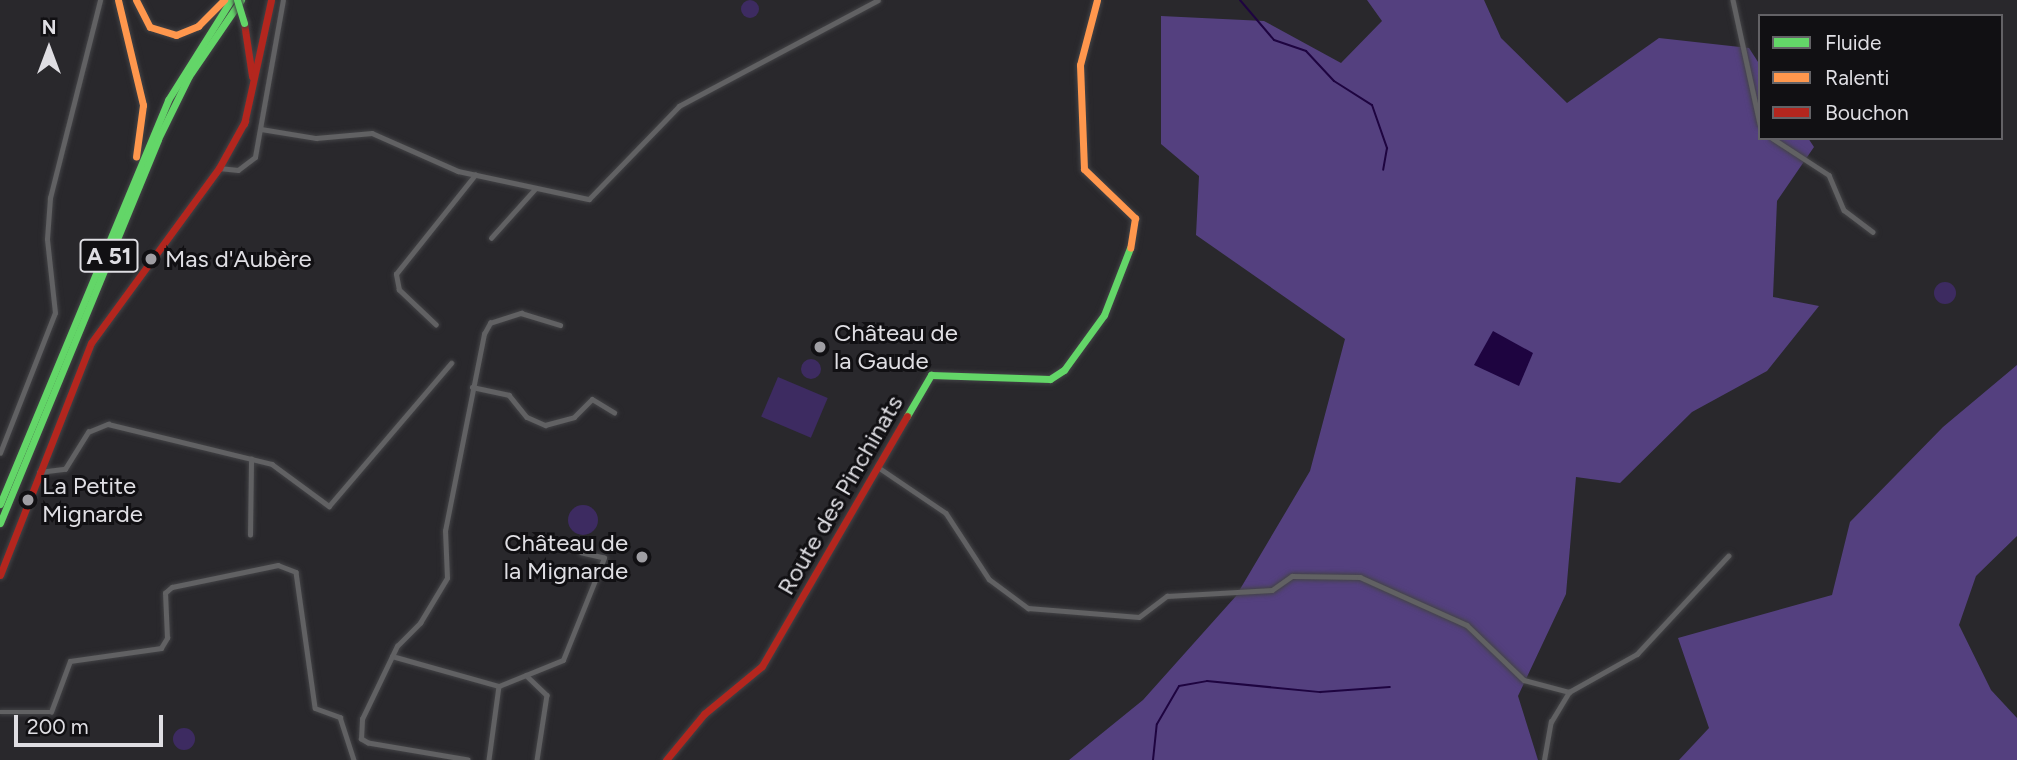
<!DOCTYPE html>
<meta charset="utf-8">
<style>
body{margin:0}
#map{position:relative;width:2017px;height:760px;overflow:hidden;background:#29282c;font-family:Figtree,sans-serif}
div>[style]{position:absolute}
.green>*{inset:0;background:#3d2b61;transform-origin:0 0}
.round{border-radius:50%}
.forest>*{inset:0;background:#54407f}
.water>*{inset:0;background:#1e0440}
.stream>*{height:2px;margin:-1px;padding:0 1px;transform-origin:1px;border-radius:1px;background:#1e0440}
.roads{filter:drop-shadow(0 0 2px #434346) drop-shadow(0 0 2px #434346)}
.street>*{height:4.5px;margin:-2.25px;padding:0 2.25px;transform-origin:2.25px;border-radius:2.25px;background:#616163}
.fast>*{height:7px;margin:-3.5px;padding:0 3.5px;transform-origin:3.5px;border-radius:3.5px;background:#63d668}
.slow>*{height:7px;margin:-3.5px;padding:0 3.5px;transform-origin:3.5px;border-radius:3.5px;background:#ff974d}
.jam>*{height:7px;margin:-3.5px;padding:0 3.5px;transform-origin:3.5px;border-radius:3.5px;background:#b3261e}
.bridges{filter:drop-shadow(0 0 2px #434346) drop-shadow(0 0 2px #434346)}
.fast-bridge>*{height:7px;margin:-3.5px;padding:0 3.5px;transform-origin:3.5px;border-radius:3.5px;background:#63d668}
.dots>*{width:19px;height:19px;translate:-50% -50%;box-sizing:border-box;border:4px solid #111013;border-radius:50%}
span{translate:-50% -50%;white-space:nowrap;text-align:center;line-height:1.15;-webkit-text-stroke:6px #111013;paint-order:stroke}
.shield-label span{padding:2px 5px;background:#111013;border:2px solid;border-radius:5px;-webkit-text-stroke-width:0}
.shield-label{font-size:23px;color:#dfdee3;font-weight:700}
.poi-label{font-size:24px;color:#dfdee3}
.left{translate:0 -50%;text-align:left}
.right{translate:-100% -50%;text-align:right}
.street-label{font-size:24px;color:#dfdee3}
.legend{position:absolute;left:1758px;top:14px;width:245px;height:126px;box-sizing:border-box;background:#111013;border:2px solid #636266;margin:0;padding:9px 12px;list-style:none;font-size:21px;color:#dfdee3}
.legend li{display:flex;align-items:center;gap:14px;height:35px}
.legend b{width:35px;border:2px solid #636266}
.north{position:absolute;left:14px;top:14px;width:70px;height:70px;-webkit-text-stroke:5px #111013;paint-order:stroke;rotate:0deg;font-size:19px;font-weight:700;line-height:28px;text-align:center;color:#dfdee3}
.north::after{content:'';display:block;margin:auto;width:24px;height:32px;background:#dfdee3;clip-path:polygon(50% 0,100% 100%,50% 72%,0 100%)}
.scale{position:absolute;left:14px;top:715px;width:149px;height:32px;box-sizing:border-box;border:4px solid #dfdee3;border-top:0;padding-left:9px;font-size:21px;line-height:24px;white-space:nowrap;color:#dfdee3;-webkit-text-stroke:5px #111013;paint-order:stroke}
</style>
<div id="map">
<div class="green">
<i class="round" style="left:741px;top:0;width:18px;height:18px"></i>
<i class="round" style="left:1934px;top:282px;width:22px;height:22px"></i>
<i class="round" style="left:801px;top:359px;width:20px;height:20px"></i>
<i style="left:778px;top:377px;width:54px;height:43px;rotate:23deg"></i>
<i class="round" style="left:568px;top:505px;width:30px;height:30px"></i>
<i class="round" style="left:173px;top:728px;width:22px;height:22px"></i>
</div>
<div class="forest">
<i style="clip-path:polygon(1367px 0,1484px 0,1501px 38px,1567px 103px,1659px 38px,1749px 48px,1760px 65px,1760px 138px,1808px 138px,1814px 147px,1777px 201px,1773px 297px,1819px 306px,1767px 371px,1692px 412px,1620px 483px,1576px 477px,1566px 594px,1518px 696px,1538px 760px,1069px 760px,1143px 700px,1236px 596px,1310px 471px,1345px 339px,1196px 235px,1199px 176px,1161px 144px,1161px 16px,1264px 21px,1341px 63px,1382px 21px)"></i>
<i style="clip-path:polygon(2017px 365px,2017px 536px,1976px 576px,1959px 625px,1991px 690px,2017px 718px,2017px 760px,1679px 760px,1709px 728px,1678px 638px,1832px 595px,1850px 522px,1943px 427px)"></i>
</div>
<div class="water">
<i style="clip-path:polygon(1493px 331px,1533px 353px,1519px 386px,1474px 365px)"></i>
</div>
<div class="stream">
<i style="left:1240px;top:0;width:52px;rotate:49.6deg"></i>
<i style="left:1274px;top:40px;width:34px;rotate:19deg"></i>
<i style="left:1306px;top:51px;width:41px;rotate:47deg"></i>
<i style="left:1334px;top:81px;width:45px;rotate:32.3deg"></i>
<i style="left:1372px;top:105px;width:46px;rotate:70.8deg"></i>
<i style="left:1387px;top:148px;width:22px;rotate:100deg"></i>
<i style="left:1153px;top:760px;width:36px;rotate:-84deg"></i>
<i style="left:1157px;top:724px;width:44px;rotate:-59.9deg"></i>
<i style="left:1179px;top:686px;width:28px;rotate:-10deg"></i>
<i style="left:1207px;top:681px;width:114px;rotate:5.6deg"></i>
<i style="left:1320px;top:692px;width:70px;rotate:-4.1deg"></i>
</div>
<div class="roads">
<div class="street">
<i style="left:1733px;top:0;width:127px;rotate:77.7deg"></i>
<i style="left:261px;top:129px;width:56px;rotate:9.3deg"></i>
<i style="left:316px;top:138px;width:56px;rotate:-5.1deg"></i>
<i style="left:372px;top:133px;width:94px;rotate:23.8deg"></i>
<i style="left:458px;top:171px;width:134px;rotate:12.1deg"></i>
<i style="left:589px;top:199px;width:129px;rotate:-45.9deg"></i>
<i style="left:679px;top:106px;width:225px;rotate:-28deg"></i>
<i style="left:1772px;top:138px;width:68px;rotate:33deg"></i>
<i style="left:1829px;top:175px;width:38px;rotate:67deg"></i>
<i style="left:1844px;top:210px;width:36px;rotate:37deg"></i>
<i style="left:219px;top:168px;width:19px;rotate:6deg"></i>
<i style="left:238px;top:170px;width:21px;rotate:-37deg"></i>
<i style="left:255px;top:157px;width:159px;rotate:-79.9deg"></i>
<i style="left:491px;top:238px;width:66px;rotate:-48.1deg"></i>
<i style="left:436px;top:325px;width:51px;rotate:-136.6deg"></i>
<i style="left:399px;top:290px;width:16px;rotate:-101deg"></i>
<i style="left:396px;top:274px;width:127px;rotate:-51.4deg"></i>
<i style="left:472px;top:387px;width:38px;rotate:12deg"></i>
<i style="left:509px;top:395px;width:28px;rotate:51deg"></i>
<i style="left:527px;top:417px;width:20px;rotate:24deg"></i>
<i style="left:545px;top:425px;width:30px;rotate:-15deg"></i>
<i style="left:574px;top:417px;width:25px;rotate:-45deg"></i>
<i style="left:592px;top:399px;width:26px;rotate:31deg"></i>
<i style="left:0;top:453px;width:150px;rotate:-68.6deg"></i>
<i style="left:55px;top:313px;width:74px;rotate:-96.2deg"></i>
<i style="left:47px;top:239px;width:41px;rotate:-85.8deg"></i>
<i style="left:50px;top:198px;width:204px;rotate:-75.8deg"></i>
<i style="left:881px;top:469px;width:78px;rotate:34.1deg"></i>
<i style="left:946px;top:513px;width:79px;rotate:56.9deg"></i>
<i style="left:989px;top:579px;width:49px;rotate:36.6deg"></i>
<i style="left:1028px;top:608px;width:111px;rotate:4.6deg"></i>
<i style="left:1139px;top:617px;width:35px;rotate:-37deg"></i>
<i style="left:1167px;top:596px;width:105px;rotate:-3.3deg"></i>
<i style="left:1272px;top:590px;width:24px;rotate:-35deg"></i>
<i style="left:1292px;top:576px;width:68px;rotate:0.8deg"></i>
<i style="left:1360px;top:577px;width:117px;rotate:24.2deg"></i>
<i style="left:1467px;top:625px;width:79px;rotate:44deg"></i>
<i style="left:1524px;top:680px;width:47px;rotate:14.9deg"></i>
<i style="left:39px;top:472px;width:26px;rotate:-7deg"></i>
<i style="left:65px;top:469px;width:44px;rotate:-58.1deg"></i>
<i style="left:88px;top:432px;width:22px;rotate:-22deg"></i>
<i style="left:108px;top:424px;width:169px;rotate:13.7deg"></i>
<i style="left:272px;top:464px;width:71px;rotate:36.4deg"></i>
<i style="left:329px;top:506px;width:188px;rotate:-49.5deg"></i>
<i style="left:250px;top:535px;width:76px;rotate:-89.2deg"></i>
<i style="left:392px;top:656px;width:111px;rotate:15.7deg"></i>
<i style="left:499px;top:686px;width:75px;rotate:97.7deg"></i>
<i style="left:526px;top:675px;width:29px;rotate:44deg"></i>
<i style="left:547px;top:695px;width:66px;rotate:98.7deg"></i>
<i style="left:499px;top:686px;width:69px;rotate:-22.1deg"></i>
<i style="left:563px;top:660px;width:110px;rotate:-68.1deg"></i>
<i style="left:604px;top:558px;width:23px;rotate:-167deg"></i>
<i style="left:0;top:712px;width:51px"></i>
<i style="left:51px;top:712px;width:54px;rotate:-69.6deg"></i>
<i style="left:70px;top:661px;width:92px;rotate:-8.1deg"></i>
<i style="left:161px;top:648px;width:12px;rotate:-59deg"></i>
<i style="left:167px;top:638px;width:45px;rotate:-92.5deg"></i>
<i style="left:165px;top:593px;width:9px;rotate:-41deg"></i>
<i style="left:172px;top:587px;width:108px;rotate:-11.7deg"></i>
<i style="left:278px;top:565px;width:19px;rotate:21deg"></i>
<i style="left:296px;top:572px;width:137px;rotate:82deg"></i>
<i style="left:315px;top:708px;width:27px;rotate:20deg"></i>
<i style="left:340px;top:717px;width:45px;rotate:72deg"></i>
<i style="left:468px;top:760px;width:101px;rotate:-170.4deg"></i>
<i style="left:368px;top:743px;width:8px;rotate:-150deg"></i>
<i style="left:361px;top:739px;width:20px;rotate:-87deg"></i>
<i style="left:362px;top:719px;width:81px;rotate:-64.4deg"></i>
<i style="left:397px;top:646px;width:33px;rotate:-45deg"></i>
<i style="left:420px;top:623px;width:52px;rotate:-59deg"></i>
<i style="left:447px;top:578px;width:47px;rotate:-92.4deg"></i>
<i style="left:445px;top:531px;width:201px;rotate:-78.8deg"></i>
<i style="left:484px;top:334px;width:13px;rotate:-61deg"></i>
<i style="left:490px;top:323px;width:33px;rotate:-18deg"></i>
<i style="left:521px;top:313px;width:41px;rotate:17.1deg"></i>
<i style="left:1544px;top:760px;width:39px;rotate:-80deg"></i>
<i style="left:1551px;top:722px;width:35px;rotate:-59deg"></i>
<i style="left:1569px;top:692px;width:78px;rotate:-29.2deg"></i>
<i style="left:1637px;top:654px;width:134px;rotate:-47.1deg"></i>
</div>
<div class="fast">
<i style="left:907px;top:416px;width:48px;rotate:-59.7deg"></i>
<i style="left:931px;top:375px;width:119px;rotate:1.9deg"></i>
<i style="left:1050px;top:379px;width:17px;rotate:-33deg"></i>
<i style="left:1064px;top:370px;width:68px;rotate:-54deg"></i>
<i style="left:1104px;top:315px;width:72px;rotate:-68.8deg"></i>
<i style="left:0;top:504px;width:438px;rotate:-67.4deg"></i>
<i style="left:168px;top:100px;width:118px;rotate:-57.8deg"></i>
<i style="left:0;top:523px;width:415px;rotate:-67.6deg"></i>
<i style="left:158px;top:139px;width:70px;rotate:-63.8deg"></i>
<i style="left:189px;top:76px;width:92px;rotate:-55.6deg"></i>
</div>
<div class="slow">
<i style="left:118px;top:0;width:108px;rotate:76.6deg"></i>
<i style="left:143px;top:105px;width:52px;rotate:97.7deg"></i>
<i style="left:136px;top:0;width:30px;rotate:63deg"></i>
<i style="left:150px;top:27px;width:27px;rotate:17deg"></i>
<i style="left:176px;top:35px;width:24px;rotate:-22deg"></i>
<i style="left:198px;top:26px;width:37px;rotate:-45deg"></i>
<i style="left:1097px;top:0;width:67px;rotate:104.7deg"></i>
<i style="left:1080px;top:65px;width:104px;rotate:87.8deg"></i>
<i style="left:1084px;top:169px;width:71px;rotate:43.9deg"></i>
<i style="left:1135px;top:218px;width:30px;rotate:99deg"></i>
</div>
<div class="jam">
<i style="left:244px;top:23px;width:54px;rotate:81.4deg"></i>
<i style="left:244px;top:124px;width:127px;rotate:-77.7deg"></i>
<i style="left:0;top:575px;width:249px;rotate:-68.6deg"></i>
<i style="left:91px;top:343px;width:217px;rotate:-53.8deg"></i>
<i style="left:219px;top:168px;width:54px;rotate:-61deg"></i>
<i style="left:666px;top:760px;width:60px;rotate:-50.4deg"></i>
<i style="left:704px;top:714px;width:75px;rotate:-39.6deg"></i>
<i style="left:762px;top:666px;width:289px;rotate:-59.9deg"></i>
</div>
</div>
<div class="bridges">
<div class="fast-bridge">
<i style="left:237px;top:0;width:24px;rotate:73deg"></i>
</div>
</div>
<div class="dots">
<i style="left:151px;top:259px;background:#9f9ea3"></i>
<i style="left:820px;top:347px;background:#9f9ea3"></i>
<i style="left:28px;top:500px;background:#9f9ea3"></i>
<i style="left:642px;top:557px;background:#9f9ea3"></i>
</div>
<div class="shield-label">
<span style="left:109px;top:256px">A 51</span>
</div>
<div class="poi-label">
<span class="left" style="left:165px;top:259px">Mas d'Aubère</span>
<span class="left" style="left:834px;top:347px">Château de<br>la Gaude</span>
<span class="left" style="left:42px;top:500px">La Petite<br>Mignarde</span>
<span class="right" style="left:628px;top:557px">Château de<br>la Mignarde</span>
</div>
<div class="street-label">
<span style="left:840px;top:495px;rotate:-60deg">Route des Pinchinats</span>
</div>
<ul class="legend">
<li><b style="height:9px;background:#63d668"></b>Fluide</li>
<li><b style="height:9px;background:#ff974d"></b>Ralenti</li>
<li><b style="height:9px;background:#b3261e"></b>Bouchon</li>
</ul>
<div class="north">N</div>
<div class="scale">200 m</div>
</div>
